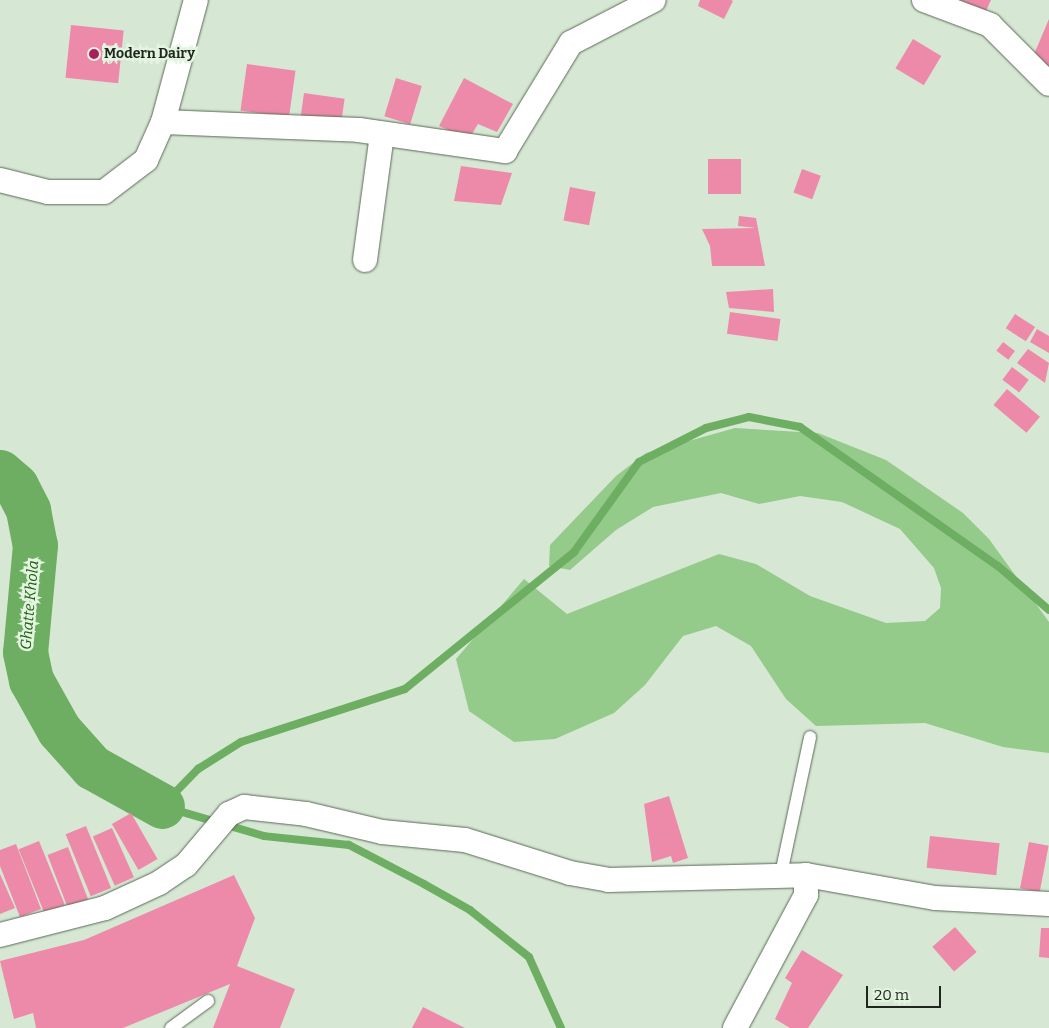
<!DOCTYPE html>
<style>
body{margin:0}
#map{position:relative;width:1049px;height:1028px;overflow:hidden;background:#d6e8d3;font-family:Bitter,serif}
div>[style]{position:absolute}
.green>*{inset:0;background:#94ca8a}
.stream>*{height:8px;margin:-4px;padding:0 4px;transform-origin:4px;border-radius:4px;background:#6eae62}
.river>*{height:45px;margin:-22.5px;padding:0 22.5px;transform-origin:22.5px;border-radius:22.5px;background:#6eae62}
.building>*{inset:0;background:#ee8aa9;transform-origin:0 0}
.roads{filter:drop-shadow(0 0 1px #596956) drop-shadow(0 0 1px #596956)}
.lane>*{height:12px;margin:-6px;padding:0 6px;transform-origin:6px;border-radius:6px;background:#fff}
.street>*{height:24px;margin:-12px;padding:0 12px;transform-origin:12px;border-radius:12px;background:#fff}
.dots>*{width:14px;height:14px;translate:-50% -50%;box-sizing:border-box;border:2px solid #e3f5e0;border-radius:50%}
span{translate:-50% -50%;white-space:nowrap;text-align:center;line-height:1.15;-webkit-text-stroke:5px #e3f5e0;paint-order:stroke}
.poi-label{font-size:14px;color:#1f261e;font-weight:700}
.left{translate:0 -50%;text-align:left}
.water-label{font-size:15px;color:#1d5d10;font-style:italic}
.scale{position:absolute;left:866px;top:986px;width:75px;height:22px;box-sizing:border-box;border:2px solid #1f261e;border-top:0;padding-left:6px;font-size:15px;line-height:18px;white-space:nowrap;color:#1f261e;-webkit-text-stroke:4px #e3f5e0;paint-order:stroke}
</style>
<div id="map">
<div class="green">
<i style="clip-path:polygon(735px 428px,818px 433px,886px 460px,963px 513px,989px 539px,1049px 622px,1049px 753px,1003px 747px,925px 723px,816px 726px,786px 699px,751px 646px,716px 626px,683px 636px,645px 685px,614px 713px,555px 739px,514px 742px,469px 711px,456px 659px,524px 579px,567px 614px,719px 554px,756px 564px,810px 596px,886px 623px,925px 621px,940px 608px,941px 588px,934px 568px,900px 529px,842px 502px,800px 496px,759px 504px,721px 493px,653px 507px,616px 530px,570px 570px,549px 566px,550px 545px,616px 476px,646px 453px)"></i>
</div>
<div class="stream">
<i style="left:561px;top:1028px;width:78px;rotate:-114.3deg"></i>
<i style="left:529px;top:957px;width:75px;rotate:-141.5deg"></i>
<i style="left:470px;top:910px;width:53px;rotate:-150.5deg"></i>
<i style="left:424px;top:884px;width:85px;rotate:-152.5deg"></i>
<i style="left:349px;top:845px;width:85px;rotate:-174deg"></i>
<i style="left:264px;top:836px;width:106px;rotate:-163.6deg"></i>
<i style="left:162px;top:806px;width:52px;rotate:-45.8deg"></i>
<i style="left:198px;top:769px;width:51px;rotate:-32.1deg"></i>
<i style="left:241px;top:742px;width:172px;rotate:-17.9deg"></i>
<i style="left:405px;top:689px;width:218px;rotate:-39deg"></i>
<i style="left:574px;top:552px;width:111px;rotate:-54.2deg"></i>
<i style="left:639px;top:462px;width:75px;rotate:-26.9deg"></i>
<i style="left:706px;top:428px;width:44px;rotate:-14.3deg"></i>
<i style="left:749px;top:417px;width:52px;rotate:11.1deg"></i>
<i style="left:800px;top:427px;width:242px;rotate:35.1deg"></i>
<i style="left:998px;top:566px;width:67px;rotate:40.8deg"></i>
</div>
<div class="river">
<i style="left:0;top:472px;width:21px;rotate:41deg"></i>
<i style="left:16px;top:486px;width:27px;rotate:63deg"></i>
<i style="left:28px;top:510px;width:36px;rotate:79deg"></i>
<i style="left:35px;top:545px;width:107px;rotate:95.3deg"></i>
<i style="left:25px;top:652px;width:29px;rotate:78deg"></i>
<i style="left:31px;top:680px;width:57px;rotate:60.8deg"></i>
<i style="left:59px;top:730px;width:50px;rotate:48.3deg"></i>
<i style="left:92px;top:767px;width:80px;rotate:29.1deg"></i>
</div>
<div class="building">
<i style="clip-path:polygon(700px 0,731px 0,733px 1px,724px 19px,698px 6px)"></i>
<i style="clip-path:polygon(953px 0,991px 0,986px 11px)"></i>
<i style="clip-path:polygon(1049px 19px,1049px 66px,1032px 59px)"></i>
<i style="left:71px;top:25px;width:53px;height:53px;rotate:6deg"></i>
<i style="left:913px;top:39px;width:33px;height:34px;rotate:31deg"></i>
<i style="left:247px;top:64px;width:49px;height:47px;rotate:8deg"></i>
<i style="left:396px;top:78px;width:27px;height:40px;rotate:17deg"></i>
<i style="clip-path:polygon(464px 78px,513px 104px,497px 132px,478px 124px,469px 139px,439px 126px)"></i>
<i style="left:304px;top:93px;width:41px;height:25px;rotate:8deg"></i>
<i style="left:708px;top:159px;width:33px;height:35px"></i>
<i style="clip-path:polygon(461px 166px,512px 173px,501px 205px,454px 201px)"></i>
<i style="left:802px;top:169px;width:20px;height:25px;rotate:20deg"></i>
<i style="left:570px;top:187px;width:26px;height:34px;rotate:11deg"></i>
<i style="clip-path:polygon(739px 216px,756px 218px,765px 266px,712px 266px,710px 246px,702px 229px,756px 228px,738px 226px)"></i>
<i style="clip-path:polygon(773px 289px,774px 312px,729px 308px,726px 292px)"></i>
<i style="left:730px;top:312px;width:51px;height:22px;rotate:8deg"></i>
<i style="left:1015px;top:314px;width:24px;height:17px;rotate:33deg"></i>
<i style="clip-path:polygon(1037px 329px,1049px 336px,1049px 353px,1030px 342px)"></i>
<i style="left:1003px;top:342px;width:15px;height:11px;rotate:37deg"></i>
<i style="clip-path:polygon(1028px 349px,1049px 363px,1045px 383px,1017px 363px)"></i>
<i style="left:1012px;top:367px;width:21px;height:16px;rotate:37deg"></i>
<i style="left:1007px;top:389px;width:43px;height:21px;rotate:40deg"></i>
<i style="clip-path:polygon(669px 796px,688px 858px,673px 863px,671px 856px,652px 862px,644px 804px)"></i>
<i style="left:131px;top:813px;width:53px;height:22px;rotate:60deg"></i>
<i style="left:86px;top:826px;width:67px;height:22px;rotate:68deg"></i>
<i style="left:112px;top:828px;width:54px;height:21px;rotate:66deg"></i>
<i style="left:930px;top:836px;width:70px;height:32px;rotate:6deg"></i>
<i style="left:39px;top:841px;width:69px;height:22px;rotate:68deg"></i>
<i style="left:1029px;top:842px;width:20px;height:47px;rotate:11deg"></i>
<i style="clip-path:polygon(16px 844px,41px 909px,20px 917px,0 866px,0 850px)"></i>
<i style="left:68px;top:847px;width:56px;height:22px;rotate:69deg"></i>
<i style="clip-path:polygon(0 874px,15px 908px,0 914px)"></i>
<i style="clip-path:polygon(234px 875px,255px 918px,237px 966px,295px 989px,280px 1028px,213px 1028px,230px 984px,123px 1028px,36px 1028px,33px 1013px,14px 1019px,0 961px,84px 940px)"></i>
<i style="left:955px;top:927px;width:33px;height:30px;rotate:49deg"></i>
<i style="clip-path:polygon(1041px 928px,1049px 928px,1049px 958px,1039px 957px)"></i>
<i style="clip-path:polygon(802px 950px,843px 975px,808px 1028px,790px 1028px,775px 1019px,792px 983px,785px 978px)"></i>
<i style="clip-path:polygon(423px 1007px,465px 1028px,412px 1028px)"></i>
</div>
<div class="roads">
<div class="lane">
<i style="left:781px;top:874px;width:140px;rotate:-78deg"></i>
<i style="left:171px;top:1028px;width:46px;rotate:-36.1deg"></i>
</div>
<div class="street">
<i style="left:924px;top:0;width:71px;rotate:20.7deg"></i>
<i style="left:990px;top:25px;width:83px;rotate:45deg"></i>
<i style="left:163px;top:122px;width:126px;rotate:-74.9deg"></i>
<i style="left:0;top:180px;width:49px;rotate:14deg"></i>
<i style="left:48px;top:192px;width:56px"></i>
<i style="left:104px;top:192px;width:53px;rotate:-37.3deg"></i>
<i style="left:146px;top:160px;width:42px;rotate:-65.9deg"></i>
<i style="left:163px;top:122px;width:196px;rotate:2.3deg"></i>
<i style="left:359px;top:130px;width:148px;rotate:8.2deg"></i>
<i style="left:505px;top:151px;width:127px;rotate:-58.6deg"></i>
<i style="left:571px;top:43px;width:93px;rotate:-27.4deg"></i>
<i style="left:365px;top:260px;width:127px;rotate:-82.3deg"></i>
<i style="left:0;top:935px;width:108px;rotate:-14.4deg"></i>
<i style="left:105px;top:908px;width:60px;rotate:-24.8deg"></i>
<i style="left:159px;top:883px;width:32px;rotate:-34deg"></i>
<i style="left:186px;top:865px;width:67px;rotate:-49.9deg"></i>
<i style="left:229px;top:814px;width:17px;rotate:-25deg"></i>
<i style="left:244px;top:807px;width:62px;rotate:6.4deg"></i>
<i style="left:306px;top:814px;width:78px;rotate:13.3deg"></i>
<i style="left:382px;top:832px;width:83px;rotate:5.5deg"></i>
<i style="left:465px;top:840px;width:110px;rotate:17.4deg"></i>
<i style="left:570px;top:873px;width:39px;rotate:10deg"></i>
<i style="left:608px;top:880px;width:198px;rotate:-1.4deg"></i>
<i style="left:806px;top:875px;width:131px;rotate:10.1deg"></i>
<i style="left:935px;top:898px;width:114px;rotate:3deg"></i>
<i style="left:735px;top:1028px;width:151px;rotate:-61.9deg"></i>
<i style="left:806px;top:895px;width:20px;rotate:-90deg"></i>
</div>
</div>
<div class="dots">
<i style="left:94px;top:54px;background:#ab1e5c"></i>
</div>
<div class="poi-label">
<span class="left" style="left:104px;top:54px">Modern Dairy</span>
</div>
<div class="water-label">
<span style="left:30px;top:605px;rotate:-85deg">Ghatte Khola</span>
</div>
<div class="scale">20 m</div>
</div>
